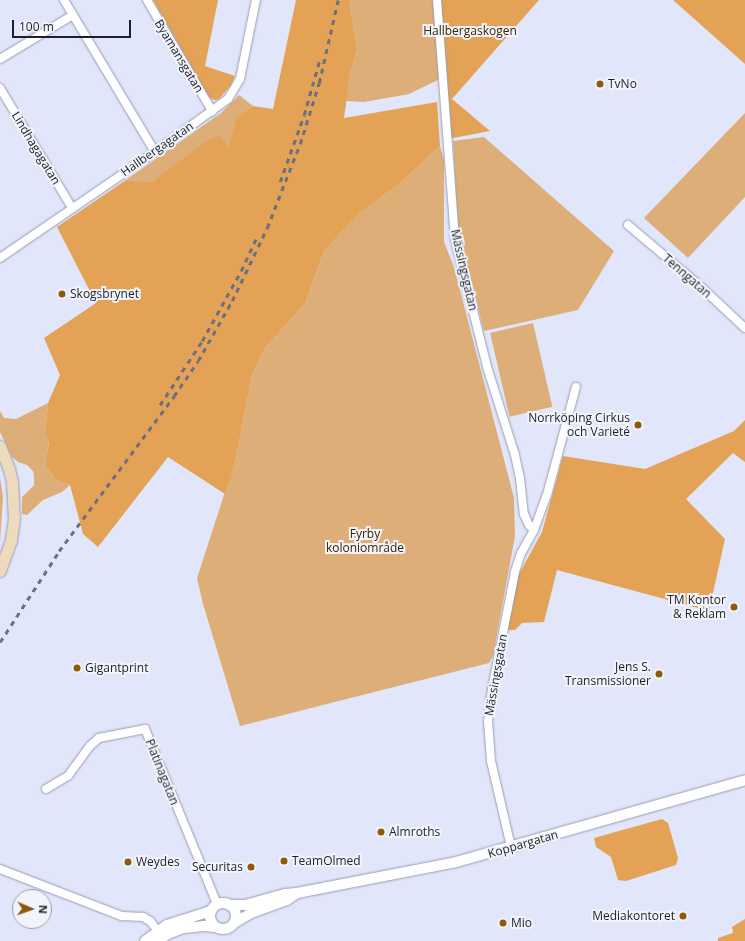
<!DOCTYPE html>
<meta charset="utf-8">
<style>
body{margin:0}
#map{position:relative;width:745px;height:941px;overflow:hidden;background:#e1e6fb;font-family:"Open Sans",sans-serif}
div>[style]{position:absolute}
.green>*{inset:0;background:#deae79;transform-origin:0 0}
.forest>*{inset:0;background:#e3a255}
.roads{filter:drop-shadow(0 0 1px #999db1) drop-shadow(0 0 1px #999db1)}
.minor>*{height:8px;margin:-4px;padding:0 4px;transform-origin:4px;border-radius:4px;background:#fff}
.tertiary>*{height:10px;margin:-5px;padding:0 5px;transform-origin:5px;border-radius:5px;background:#fff}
.tertiary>.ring{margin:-5px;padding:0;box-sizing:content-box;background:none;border:10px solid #fff;border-radius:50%}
.secondary>*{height:11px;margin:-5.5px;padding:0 5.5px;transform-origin:5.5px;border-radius:5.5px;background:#eedabd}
.rail>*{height:2.5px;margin-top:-1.25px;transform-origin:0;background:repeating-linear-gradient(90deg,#6c6f7c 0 5px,transparent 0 10px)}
.dots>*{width:11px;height:11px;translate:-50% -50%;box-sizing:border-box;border:2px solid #f2f4fc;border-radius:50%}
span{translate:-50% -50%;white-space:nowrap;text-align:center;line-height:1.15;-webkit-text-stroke:4px #f2f4fc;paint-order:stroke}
.park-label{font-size:12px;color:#3c2301}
.street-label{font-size:12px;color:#1e1f27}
.poi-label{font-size:12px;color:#1e1f27}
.left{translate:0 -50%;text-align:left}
.right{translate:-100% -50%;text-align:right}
.north{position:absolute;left:12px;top:889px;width:40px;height:40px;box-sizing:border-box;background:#f2f4fc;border:1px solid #9d9fa7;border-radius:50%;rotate:92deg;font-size:11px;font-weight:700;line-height:16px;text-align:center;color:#1e1f27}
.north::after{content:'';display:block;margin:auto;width:14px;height:18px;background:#8e5909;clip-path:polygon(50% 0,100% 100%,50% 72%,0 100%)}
.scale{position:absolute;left:12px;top:20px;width:119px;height:18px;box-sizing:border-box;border:2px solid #1e1f27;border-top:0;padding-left:5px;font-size:12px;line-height:14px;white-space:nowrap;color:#1e1f27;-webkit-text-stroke:3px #f2f4fc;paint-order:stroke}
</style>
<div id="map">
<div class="green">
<i style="clip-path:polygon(351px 0,437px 0,442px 78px,409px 94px,364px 102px,346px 101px,350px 75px,357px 49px,350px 6px)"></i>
<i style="clip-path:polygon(239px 95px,253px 106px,236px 119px,228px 146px,171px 170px,152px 182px,126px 180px,221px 113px)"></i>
<i style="clip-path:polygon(745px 113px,745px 197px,688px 258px,644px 218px)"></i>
<i style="clip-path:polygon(484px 137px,614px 251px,578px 310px,484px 331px,458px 230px,453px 141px)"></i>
<i style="clip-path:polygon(440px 146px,444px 160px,444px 242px,454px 267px,514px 498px,515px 536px,493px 656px,489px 663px,240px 726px,203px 604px,197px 578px,236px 458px,252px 375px,265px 348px,305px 304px,324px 251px,360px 213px,399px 184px)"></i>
<i style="left:533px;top:323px;width:86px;height:44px;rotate:77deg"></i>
<i style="clip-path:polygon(48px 403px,45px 433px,49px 442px,45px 465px,56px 480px,70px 485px,62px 492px,43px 500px,27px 515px,22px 514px,22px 497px,34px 485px,34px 476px,33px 471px,27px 465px,18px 462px,12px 457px,0 432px,0 411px,4px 418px,16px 419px)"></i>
<i style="clip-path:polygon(0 478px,3px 497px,0 543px)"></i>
</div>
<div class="forest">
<i style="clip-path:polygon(153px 0,218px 0,205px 66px,235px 76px,231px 85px,219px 99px,215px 100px,209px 98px)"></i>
<i style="clip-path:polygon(296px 0,351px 0,350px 6px,357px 49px,350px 75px,344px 118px,437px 102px,440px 146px,399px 184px,360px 213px,324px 251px,305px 304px,265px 348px,252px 375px,236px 458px,225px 494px,168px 457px,98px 547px,83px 534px,70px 485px,56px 480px,45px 465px,49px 443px,45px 433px,48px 403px,60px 375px,44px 338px,96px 303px,57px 227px,126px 180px,152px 182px,204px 143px,219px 135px,228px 146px,236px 118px,253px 106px,273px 109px)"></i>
<i style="clip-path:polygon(437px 0,539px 0,452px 99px,490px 131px,448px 139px)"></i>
<i style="clip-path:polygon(673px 0,745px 0,745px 64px)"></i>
<i style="clip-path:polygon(745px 420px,745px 462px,733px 453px,686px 499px,725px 539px,709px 611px,557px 570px,544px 622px,522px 623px,515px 630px,507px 630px,518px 576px,542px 532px,563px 456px,645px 469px,734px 431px)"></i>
<i style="clip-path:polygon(662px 819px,668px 823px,678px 858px,676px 865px,626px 881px,618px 880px,611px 857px,596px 847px,594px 838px)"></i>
<i style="clip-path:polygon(745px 919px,745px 941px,718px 941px,718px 938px,733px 933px,732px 927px)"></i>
</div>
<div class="roads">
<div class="minor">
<i style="left:64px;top:0;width:177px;rotate:59.1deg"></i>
<i style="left:147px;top:0;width:129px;rotate:59.6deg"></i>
<i style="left:437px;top:0;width:240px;rotate:85.7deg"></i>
<i style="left:455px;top:239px;width:135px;rotate:75.9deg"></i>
<i style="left:488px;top:370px;width:89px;rotate:72.4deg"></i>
<i style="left:515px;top:455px;width:24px;rotate:78deg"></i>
<i style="left:520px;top:478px;width:36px;rotate:84deg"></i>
<i style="left:524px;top:514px;width:12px;rotate:66deg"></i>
<i style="left:529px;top:525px;width:7px;rotate:45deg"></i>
<i style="left:534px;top:530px;width:26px;rotate:119deg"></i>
<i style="left:521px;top:553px;width:20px;rotate:108deg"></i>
<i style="left:515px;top:572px;width:119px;rotate:101.1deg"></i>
<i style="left:492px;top:689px;width:32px;rotate:97deg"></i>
<i style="left:488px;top:721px;width:40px;rotate:85.7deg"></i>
<i style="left:491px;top:761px;width:88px;rotate:76.9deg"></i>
<i style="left:0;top:59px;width:85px;rotate:-31.1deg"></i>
<i style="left:0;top:88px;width:140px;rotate:59deg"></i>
<i style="left:628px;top:225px;width:93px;rotate:40.2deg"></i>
<i style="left:699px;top:285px;width:63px;rotate:43.1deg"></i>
<i style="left:0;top:258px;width:188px;rotate:-34.4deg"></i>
<i style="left:155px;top:152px;width:90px;rotate:-36deg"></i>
<i style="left:228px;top:99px;width:23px;rotate:-59deg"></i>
<i style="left:240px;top:79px;width:81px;rotate:-78.6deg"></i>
<i style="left:534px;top:530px;width:37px;rotate:-70deg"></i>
<i style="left:547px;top:495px;width:112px;rotate:-75deg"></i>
<i style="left:46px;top:789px;width:26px;rotate:-31deg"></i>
<i style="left:68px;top:776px;width:37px;rotate:-54deg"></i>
<i style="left:90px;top:746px;width:12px;rotate:-42deg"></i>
<i style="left:99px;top:738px;width:47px;rotate:-11.1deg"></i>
<i style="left:145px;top:729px;width:189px;rotate:67.6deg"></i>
<i style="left:0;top:869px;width:131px;rotate:21.1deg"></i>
<i style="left:122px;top:916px;width:21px;rotate:3deg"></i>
<i style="left:143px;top:917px;width:8px;rotate:30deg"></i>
<i style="left:150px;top:921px;width:19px;rotate:51deg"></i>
</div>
<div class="tertiary">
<i class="ring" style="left:210px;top:903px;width:16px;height:16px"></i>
<i style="left:229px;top:905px;width:16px"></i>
<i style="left:245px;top:905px;width:41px;rotate:-15.4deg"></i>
<i style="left:285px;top:894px;width:12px;rotate:-5deg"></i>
<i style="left:297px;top:893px;width:162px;rotate:-11deg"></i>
<i style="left:456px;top:862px;width:300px;rotate:-15.8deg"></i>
<i style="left:234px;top:923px;width:20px;rotate:-30deg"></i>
<i style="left:251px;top:913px;width:38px;rotate:-20deg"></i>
<i style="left:287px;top:900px;width:12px;rotate:-35deg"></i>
<i style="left:145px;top:941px;width:27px;rotate:-36deg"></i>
<i style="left:167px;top:925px;width:46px;rotate:-17.7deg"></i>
<i style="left:157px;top:941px;width:15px;rotate:-32deg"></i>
<i style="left:170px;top:933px;width:15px;rotate:-20deg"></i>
<i style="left:184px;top:928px;width:20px;rotate:-6deg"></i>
<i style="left:204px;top:926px;width:12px;rotate:5deg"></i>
</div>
<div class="secondary">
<i style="left:0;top:446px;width:25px;rotate:69deg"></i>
<i style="left:9px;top:469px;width:13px;rotate:77deg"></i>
<i style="left:12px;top:482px;width:36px;rotate:87deg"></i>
<i style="left:14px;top:518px;width:22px;rotate:98deg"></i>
<i style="left:11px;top:540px;width:33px;rotate:110deg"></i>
</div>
</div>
<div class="rail">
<i style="left:280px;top:182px;width:71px;rotate:-70.3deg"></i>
<i style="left:304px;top:115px;width:55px;rotate:-74.2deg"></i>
<i style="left:160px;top:405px;width:77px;rotate:-56.7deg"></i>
<i style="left:202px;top:341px;width:80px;rotate:-60.9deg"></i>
<i style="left:241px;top:271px;width:35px;rotate:-65deg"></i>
<i style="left:0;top:642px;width:108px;rotate:-57deg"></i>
<i style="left:59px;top:551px;width:193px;rotate:-53.4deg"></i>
<i style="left:174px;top:396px;width:42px;rotate:-55.6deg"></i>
<i style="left:198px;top:361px;width:69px;rotate:-60.5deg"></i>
<i style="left:232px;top:301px;width:81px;rotate:-64.4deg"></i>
<i style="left:267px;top:228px;width:90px;rotate:-68.6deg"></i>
<i style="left:300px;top:144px;width:64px;rotate:-72.7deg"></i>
<i style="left:319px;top:83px;width:85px;rotate:-77.1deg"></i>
</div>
<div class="dots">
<i style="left:600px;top:84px;background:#8e5909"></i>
<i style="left:62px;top:294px;background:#8e5909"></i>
<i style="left:638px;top:425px;background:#8e5909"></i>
<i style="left:734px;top:607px;background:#8e5909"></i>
<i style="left:77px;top:668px;background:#8e5909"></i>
<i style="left:659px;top:674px;background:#8e5909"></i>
<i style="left:381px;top:832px;background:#8e5909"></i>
<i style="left:284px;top:861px;background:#8e5909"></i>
<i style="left:128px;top:862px;background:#8e5909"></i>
<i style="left:251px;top:867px;background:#8e5909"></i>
<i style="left:683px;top:916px;background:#8e5909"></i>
<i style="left:503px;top:923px;background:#8e5909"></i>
</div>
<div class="park-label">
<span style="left:470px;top:31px">Hallbergaskogen</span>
<span style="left:365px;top:541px">Fyrby<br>koloniområde</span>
</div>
<div class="street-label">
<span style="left:179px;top:56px;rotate:59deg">Byamansgatan</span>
<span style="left:36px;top:148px;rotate:59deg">Lindhagagatan</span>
<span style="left:157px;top:149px;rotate:-35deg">Hallbergagatan</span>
<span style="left:464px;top:270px;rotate:77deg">Mässingsgatan</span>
<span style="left:687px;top:276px;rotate:41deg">Tenngatan</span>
<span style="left:496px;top:675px;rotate:-80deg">Mässingsgatan</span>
<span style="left:162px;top:772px;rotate:68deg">Platinagatan</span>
<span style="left:523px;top:844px;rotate:-16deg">Koppargatan</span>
</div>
<div class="poi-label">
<span class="left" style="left:608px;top:84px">TvNo</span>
<span class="left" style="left:70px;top:294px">Skogsbrynet</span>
<span class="right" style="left:630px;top:425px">Norrköping Cirkus<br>och Varieté</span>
<span class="right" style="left:726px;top:607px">TM Kontor<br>&amp; Reklam</span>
<span class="right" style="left:651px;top:674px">Jens S.<br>Transmissioner</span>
<span class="left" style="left:85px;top:668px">Gigantprint</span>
<span class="left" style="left:389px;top:832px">Almroths</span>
<span class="left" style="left:292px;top:861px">TeamOlmed</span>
<span class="left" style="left:136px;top:862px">Weydes</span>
<span class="right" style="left:243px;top:867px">Securitas</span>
<span class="right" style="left:675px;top:916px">Mediakontoret</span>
<span class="left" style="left:511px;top:923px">Mio</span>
</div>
<div class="north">N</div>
<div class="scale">100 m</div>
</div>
